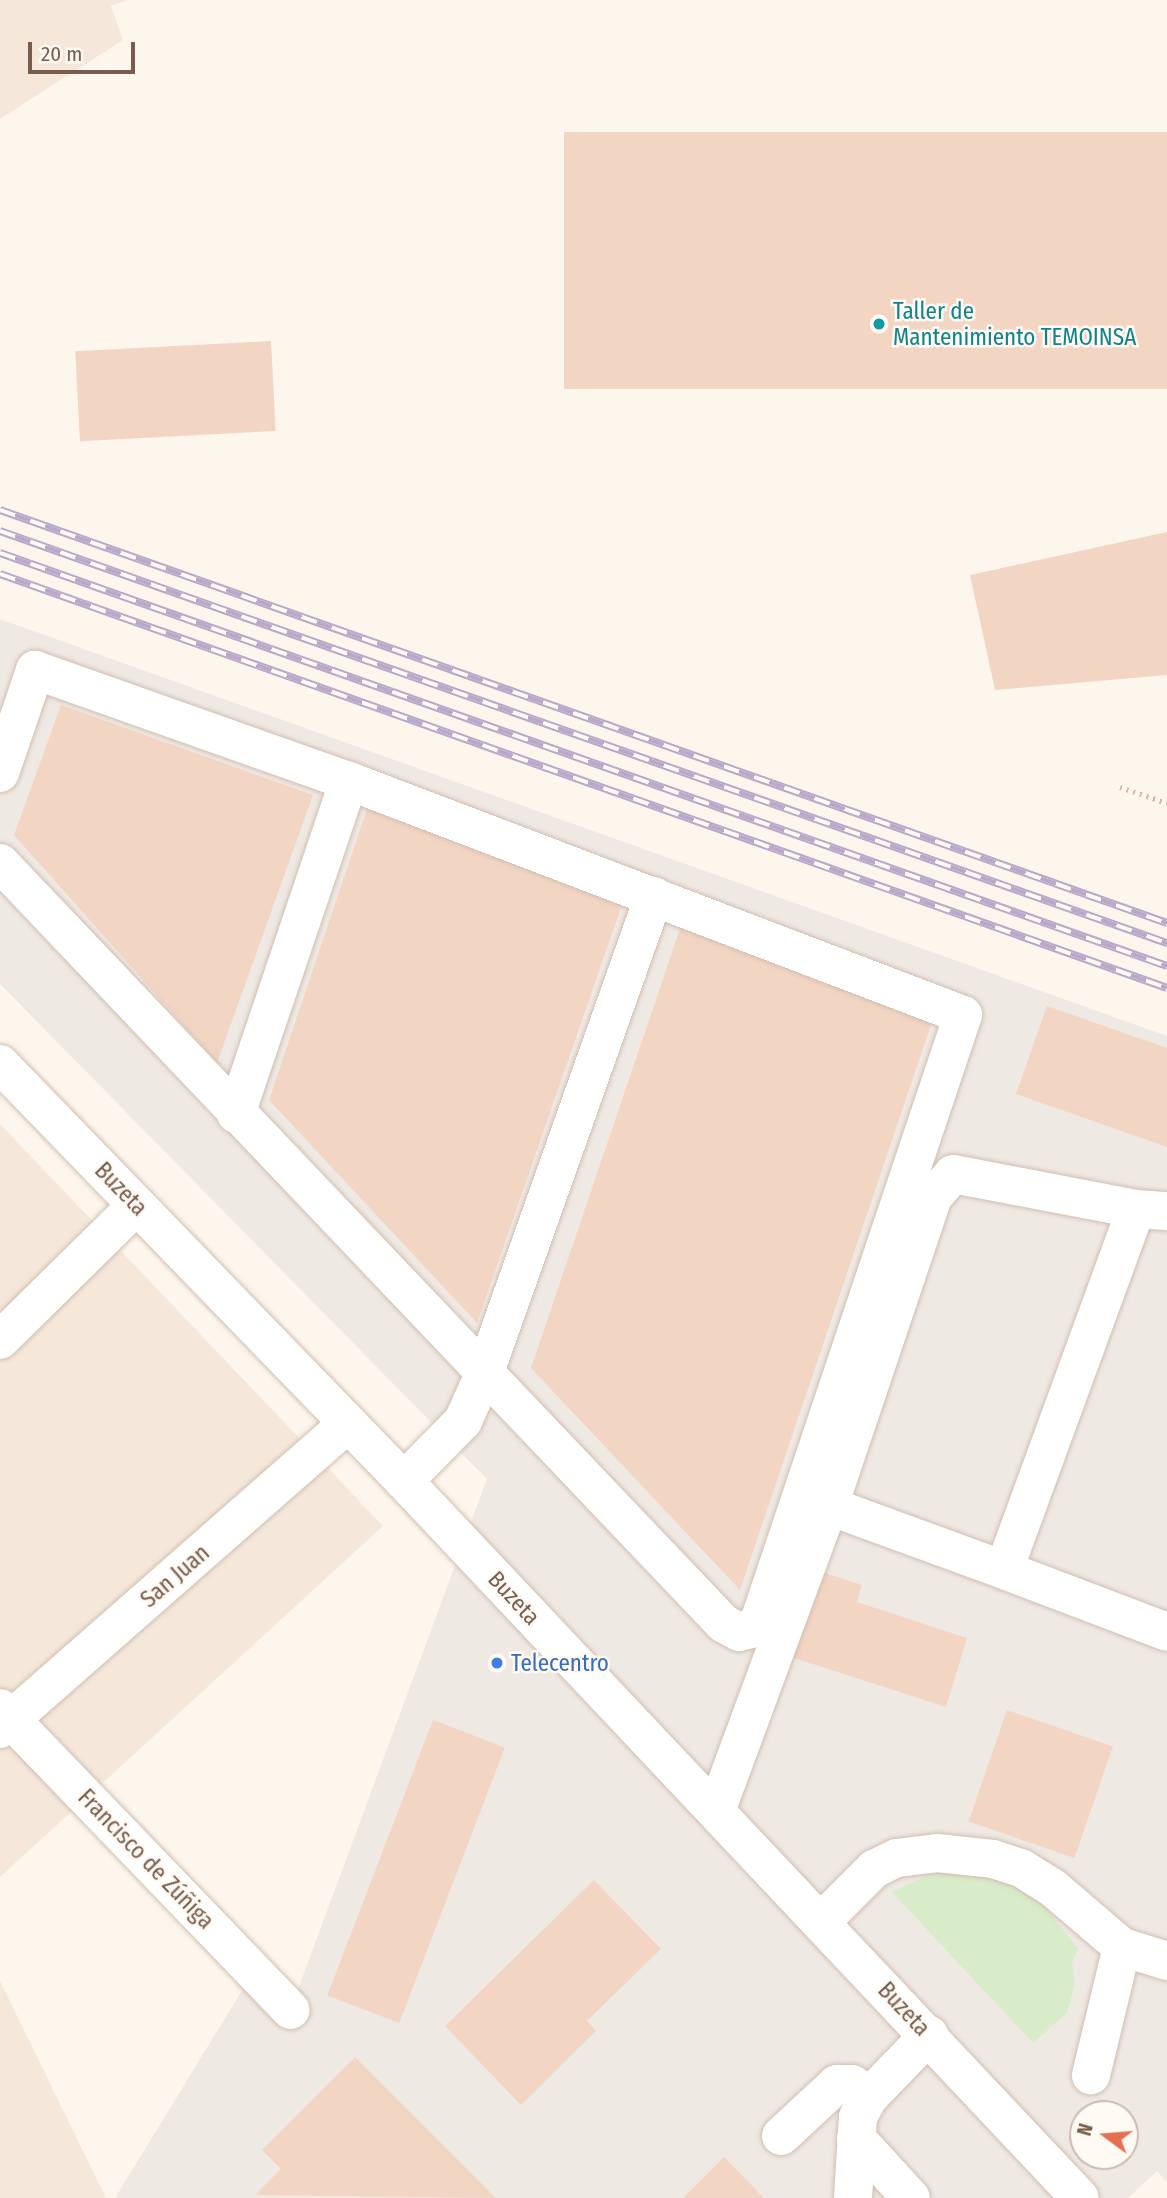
<!DOCTYPE html>
<meta charset="utf-8">
<style>
body{margin:0}
#map{position:relative;width:1167px;height:2198px;overflow:hidden;background:#fdf6ec;font-family:"Fira Sans Condensed",sans-serif}
div>[style]{position:absolute}
.residential>*{inset:0;background:#f5e8da}
.industrial>*{inset:0;background:#efe9e4}
.green>*{inset:0;background:#d8ecc9}
.building>*{inset:0;background:#f3d5c3;transform-origin:0 0}
.path>*{height:4.5px;margin-top:-2.25px;transform-origin:0;background:repeating-linear-gradient(90deg,#d9b8a5 0 2px,transparent 0 7px)}
.roads{filter:drop-shadow(0 0 2px #d1beb0) drop-shadow(0 0 2px #d1beb0)}
.minor>*{height:38px;margin:-19px;padding:0 19px;transform-origin:19px;border-radius:19px;background:#fff}
.rail>*{height:8px;margin-top:-4px;transform-origin:0;background:repeating-linear-gradient(90deg,#fffaf3 0 16px,#b9a8c9 0 32px);box-sizing:border-box;border-block:2px solid #b9a8c9}
.dots>*{width:19px;height:19px;translate:-50% -50%;box-sizing:border-box;border:4px solid #fffaf3;border-radius:50%}
span{translate:-50% -50%;white-space:nowrap;text-align:center;line-height:1.15;-webkit-text-stroke:5px #fffaf3;paint-order:stroke}
.culture-label{font-size:23px;color:#0d838f}
.left{translate:0 -50%;text-align:left}
.street-label{font-size:23px;color:#7a5c4d}
.shop-label{font-size:23px;color:#366cbe}
.north{position:absolute;left:1069px;top:2100px;width:70px;height:70px;box-sizing:border-box;background:#fffaf3;border:2px solid #cabbb1;border-radius:50%;rotate:286deg;font-size:19px;font-weight:700;line-height:28px;text-align:center;color:#7a5c4d}
.north::after{content:'';display:block;margin:auto;width:24px;height:32px;background:#e76f51;clip-path:polygon(50% 0,100% 100%,50% 72%,0 100%)}
.scale{position:absolute;left:28px;top:42px;width:107px;height:32px;box-sizing:border-box;border:4px solid #7a5c4d;border-top:0;padding-left:9px;font-size:21px;line-height:24px;white-space:nowrap;color:#7a5c4d;-webkit-text-stroke:5px #fffaf3;paint-order:stroke}
</style>
<div id="map">
<div class="residential">
<i style="clip-path:polygon(0 0,128px 0,111px 6px,123px 40px,0 119px)"></i>
<i style="clip-path:polygon(0 1124px,383px 1526px,0 1877px)"></i>
<i style="clip-path:polygon(0 1981px,106px 2198px,0 2198px)"></i>
</div>
<div class="industrial">
<i style="clip-path:polygon(evenodd,0 619px,1167px 1036px,1167px 2182px,1157px 2171px,1128px 2198px,115px 2198px,249px 1979px,287px 2019px,487px 1479px,0 984px,0 619px,1083px 2114px,1125px 2114px,1125px 2156px,1083px 2156px,1083px 2114px)"></i>
</div>
<div class="green">
<i style="clip-path:polygon(934px 1872px,983px 1872px,1034px 1893px,1078px 1949px,1072px 1963px,1075px 1984px,1067px 2013px,1033px 2043px,892px 1892px)"></i>
</div>
<div class="building">
<i style="left:1167px;top:132px;width:257px;height:603px;rotate:90deg"></i>
<i style="left:271px;top:341px;width:90px;height:196px;rotate:87deg"></i>
<i style="clip-path:polygon(1167px 532px,1167px 675px,995px 690px,970px 575px)"></i>
<i style="clip-path:polygon(61px 705px,313px 795px,217px 1063px,14px 835px)"></i>
<i style="clip-path:polygon(367px 809px,624px 899px,477px 1323px,269px 1100px)"></i>
<i style="clip-path:polygon(682px 923px,936px 1010px,740px 1590px,531px 1368px)"></i>
<i style="clip-path:polygon(1047px 1006px,1167px 1048px,1167px 1147px,1016px 1094px)"></i>
<i style="clip-path:polygon(819px 1571px,862px 1585px,857px 1602px,967px 1638px,946px 1707px,791px 1657px)"></i>
<i style="left:1007px;top:1710px;width:112px;height:118px;rotate:19deg"></i>
<i style="left:433px;top:1720px;width:77px;height:295px;rotate:21deg"></i>
<i style="clip-path:polygon(594px 1880px,661px 1949px,587px 2021px,596px 2031px,521px 2105px,445px 2026px)"></i>
<i style="clip-path:polygon(355px 2057px,496px 2198px,255px 2195px,281px 2169px,262px 2150px)"></i>
<i style="clip-path:polygon(724px 2157px,764px 2198px,683px 2198px)"></i>
</div>
<div class="path">
<i style="left:1120px;top:787px;width:50px;rotate:18.8deg"></i>
</div>
<div class="roads">
<div class="minor">
<i style="left:0;top:773px;width:109px;rotate:-71.2deg"></i>
<i style="left:35px;top:670px;width:333px;rotate:19.5deg"></i>
<i style="left:349px;top:781px;width:657px;rotate:20.86deg"></i>
<i style="left:963px;top:1015px;width:637px;rotate:108.58deg"></i>
<i style="left:760px;top:1619px;width:13px;rotate:132deg"></i>
<i style="left:751px;top:1629px;width:12px;rotate:166deg"></i>
<i style="left:739px;top:1632px;width:18px;rotate:-151deg"></i>
<i style="left:723px;top:1623px;width:1049px;rotate:-133.57deg"></i>
<i style="left:0;top:1064px;width:581px;rotate:45.91deg"></i>
<i style="left:404px;top:1481px;width:985px;rotate:46.69deg"></i>
<i style="left:236px;top:1114px;width:352px;rotate:-71.3deg"></i>
<i style="left:1136px;top:1209px;width:384px;rotate:110.1deg"></i>
<i style="left:1004px;top:1570px;width:186px;rotate:-159.9deg"></i>
<i style="left:829px;top:1506px;width:326px;rotate:-71.4deg"></i>
<i style="left:933px;top:1197px;width:30px;rotate:-49deg"></i>
<i style="left:953px;top:1174px;width:186px;rotate:10.8deg"></i>
<i style="left:1136px;top:1209px;width:31px;rotate:4deg"></i>
<i style="left:0;top:1340px;width:192px;rotate:-44.6deg"></i>
<i style="left:404px;top:1481px;width:84px;rotate:-45.5deg"></i>
<i style="left:463px;top:1421px;width:54px;rotate:-65.8deg"></i>
<i style="left:485px;top:1372px;width:505px;rotate:-70.45deg"></i>
<i style="left:1004px;top:1570px;width:174px;rotate:20.8deg"></i>
<i style="left:0;top:1708px;width:419px;rotate:46.1deg"></i>
<i style="left:0;top:1729px;width:463px;rotate:-41.3deg"></i>
<i style="left:716px;top:1811px;width:325px;rotate:-69.7deg"></i>
<i style="left:821px;top:1922px;width:75px;rotate:-45deg"></i>
<i style="left:874px;top:1869px;width:25px;rotate:-26deg"></i>
<i style="left:897px;top:1858px;width:40px;rotate:-7.1deg"></i>
<i style="left:937px;top:1853px;width:56px;rotate:6.1deg"></i>
<i style="left:993px;top:1859px;width:29px;rotate:18deg"></i>
<i style="left:1021px;top:1868px;width:38px;rotate:32deg"></i>
<i style="left:1053px;top:1888px;width:91px;rotate:40.5deg"></i>
<i style="left:1122px;top:1947px;width:132px;rotate:103.6deg"></i>
<i style="left:1122px;top:1947px;width:47px;rotate:17.3deg"></i>
<i style="left:781px;top:2136px;width:76px;rotate:-42.9deg"></i>
<i style="left:837px;top:2084px;width:15px"></i>
<i style="left:852px;top:2084px;width:21px;rotate:41deg"></i>
<i style="left:856px;top:2138px;width:81px;rotate:47.5deg"></i>
<i style="left:853px;top:2198px;width:81px;rotate:-86.5deg"></i>
<i style="left:858px;top:2117px;width:21px;rotate:-62deg"></i>
<i style="left:868px;top:2098px;width:88px;rotate:-45.9deg"></i>
</div>
</div>
<div class="rail">
<i style="left:0;top:510px;width:1238px;rotate:19.49deg"></i>
<i style="left:0;top:531px;width:1238px;rotate:19.45deg"></i>
<i style="left:0;top:553px;width:1238px;rotate:19.49deg"></i>
<i style="left:0;top:574px;width:1238px;rotate:19.53deg"></i>
</div>
<div class="dots">
<i style="left:879px;top:324px;background:#0f9aa8"></i>
<i style="left:497px;top:1663px;background:#3f7fe0"></i>
</div>
<div class="culture-label">
<span class="left" style="left:893px;top:324px">Taller de<br>Mantenimiento TEMOINSA</span>
</div>
<div class="street-label">
<span style="left:121px;top:1189px;rotate:46deg">Buzeta</span>
<span style="left:175px;top:1576px;rotate:-41deg">San Juan</span>
<span style="left:514px;top:1598px;rotate:47deg">Buzeta</span>
<span style="left:146px;top:1859px;rotate:46deg">Francisco de Zúñiga</span>
<span style="left:904px;top:2009px;rotate:47deg">Buzeta</span>
</div>
<div class="shop-label">
<span class="left" style="left:511px;top:1663px">Telecentro</span>
</div>
<div class="north">N</div>
<div class="scale">20 m</div>
</div>
